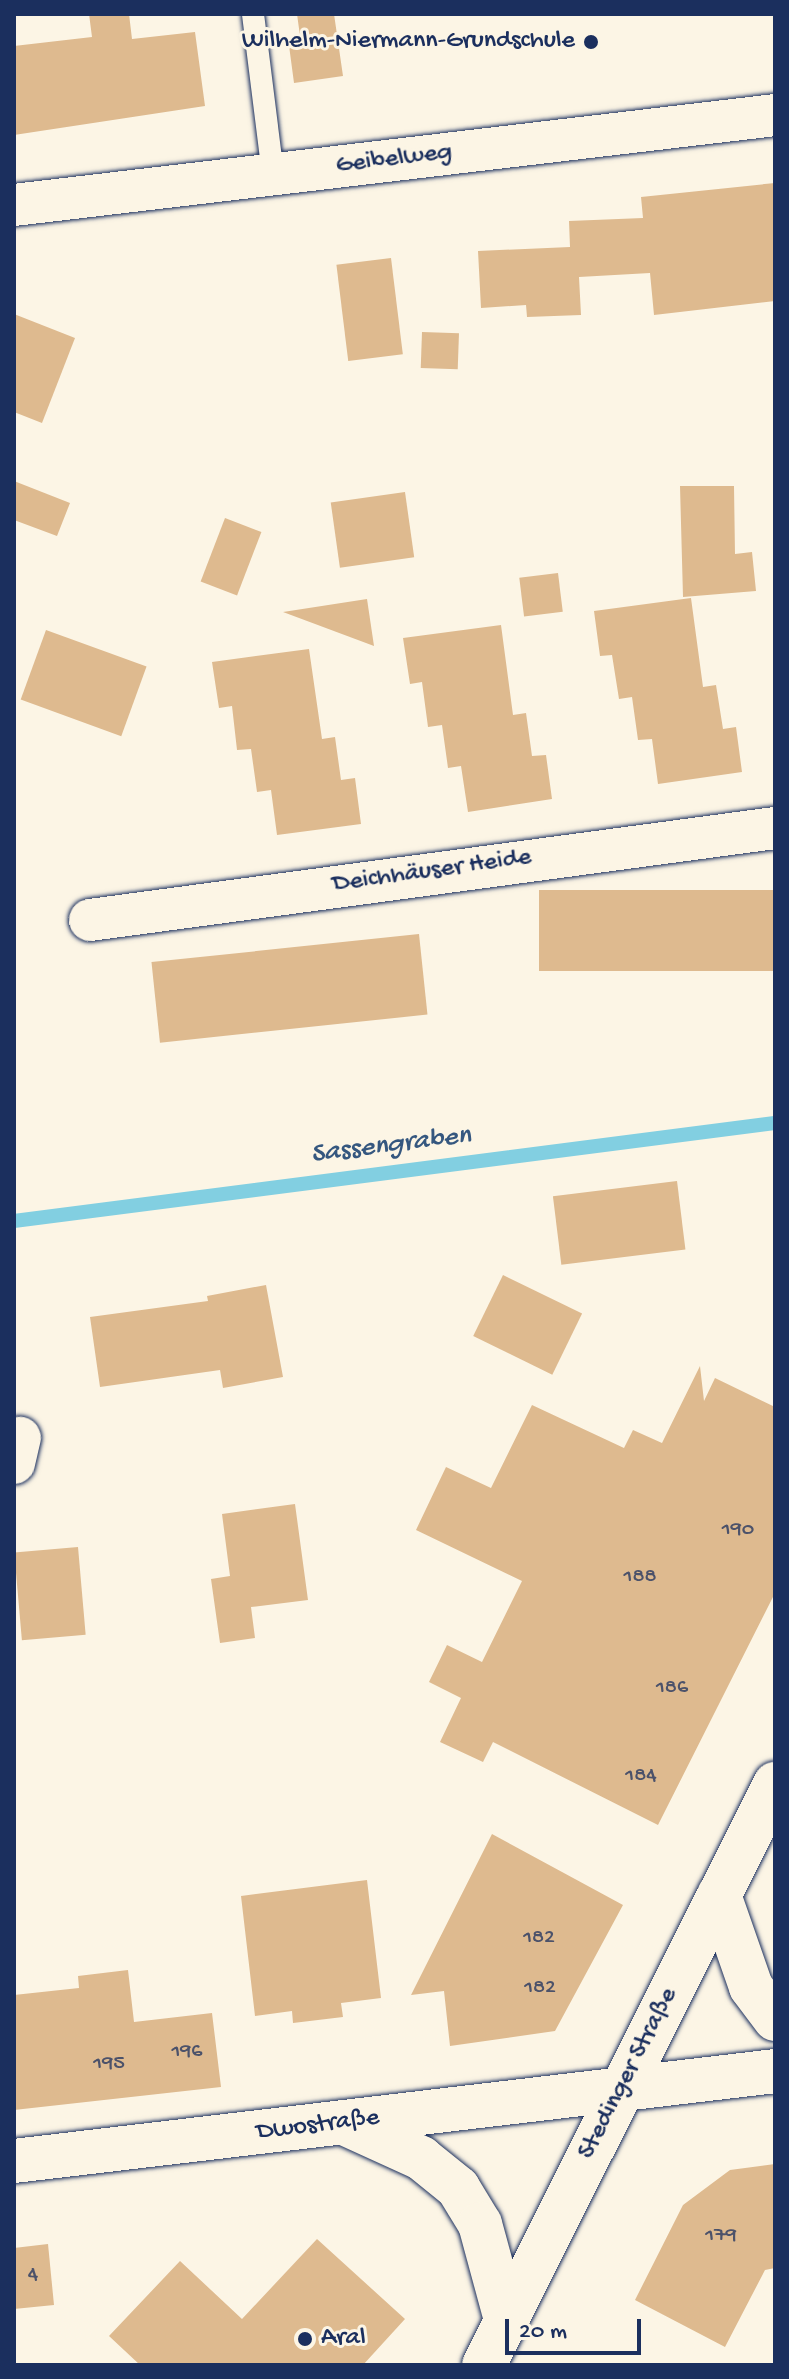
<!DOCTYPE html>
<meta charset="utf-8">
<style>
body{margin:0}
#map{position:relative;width:789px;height:2379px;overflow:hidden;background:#fcf5e5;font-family:"Gochi Hand",sans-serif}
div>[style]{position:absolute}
.stream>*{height:14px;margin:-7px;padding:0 7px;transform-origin:7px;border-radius:7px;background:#82cfe1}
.building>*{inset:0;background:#deba8f;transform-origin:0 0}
.roads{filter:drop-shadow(0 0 2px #1b2f5e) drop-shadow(0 0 2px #1b2f5e)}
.lane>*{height:22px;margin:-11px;padding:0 11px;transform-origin:11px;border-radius:11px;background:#fcf5e5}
.street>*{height:42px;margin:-21px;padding:0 21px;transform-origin:21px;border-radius:21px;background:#fcf5e5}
.secondary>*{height:44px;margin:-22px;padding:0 22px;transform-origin:22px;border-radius:22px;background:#fcf5e5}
.dots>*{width:22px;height:22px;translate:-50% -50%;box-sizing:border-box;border:4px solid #fcf5e5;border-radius:50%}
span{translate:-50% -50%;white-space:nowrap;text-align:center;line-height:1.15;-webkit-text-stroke:6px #fcf5e5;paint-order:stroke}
.number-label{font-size:22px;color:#4c526a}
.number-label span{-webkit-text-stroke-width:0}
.poi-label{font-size:26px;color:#1b2f5e}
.right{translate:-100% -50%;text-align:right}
.left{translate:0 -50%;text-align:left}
.street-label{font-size:26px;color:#1b2f5e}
.water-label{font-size:28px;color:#35577f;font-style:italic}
.frame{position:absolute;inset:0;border:16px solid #1b2f5e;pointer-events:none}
.scale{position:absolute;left:505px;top:2319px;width:136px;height:36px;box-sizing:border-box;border:4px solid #1b2f5e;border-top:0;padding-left:10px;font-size:24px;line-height:28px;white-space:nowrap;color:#1b2f5e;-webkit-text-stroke:6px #fcf5e5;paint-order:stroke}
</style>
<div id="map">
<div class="stream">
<i style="left:14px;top:1221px;width:767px;rotate:-7.34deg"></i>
</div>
<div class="building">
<i style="clip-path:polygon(89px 14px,129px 14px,132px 39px,195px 32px,205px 106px,14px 135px,14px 46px,92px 37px)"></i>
<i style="clip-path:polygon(297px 14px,334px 14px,343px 76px,294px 83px,288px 38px,300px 36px)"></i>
<i style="clip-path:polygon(775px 183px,775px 301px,654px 315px,650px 273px,579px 277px,581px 315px,527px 317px,526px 305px,481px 308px,478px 251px,570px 247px,569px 221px,643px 218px,641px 197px)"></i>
<i style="left:391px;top:258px;width:97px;height:55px;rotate:83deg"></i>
<i style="clip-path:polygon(14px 314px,75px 338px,42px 423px,14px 412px)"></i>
<i style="left:422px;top:332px;width:37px;height:36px;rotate:2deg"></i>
<i style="clip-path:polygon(14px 481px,70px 503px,57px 536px,14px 520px)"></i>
<i style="clip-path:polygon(680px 486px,734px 486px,735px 554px,752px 552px,756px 591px,683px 597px)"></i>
<i style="left:405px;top:492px;width:66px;height:75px;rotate:82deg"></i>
<i style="left:225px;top:518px;width:39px;height:68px;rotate:21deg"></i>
<i style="left:558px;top:573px;width:39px;height:39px;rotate:83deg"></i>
<i style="clip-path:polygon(691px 598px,703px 687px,716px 685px,723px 729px,736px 727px,742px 772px,658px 784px,652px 739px,638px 740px,632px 697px,619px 699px,612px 655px,600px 656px,594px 611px)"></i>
<i style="clip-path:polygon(367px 599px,374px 646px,283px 612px)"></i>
<i style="clip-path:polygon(501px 625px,513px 715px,526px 713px,532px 756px,546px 755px,552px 799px,468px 812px,461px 766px,448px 768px,442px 725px,428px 727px,422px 682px,410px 684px,403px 638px)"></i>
<i style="left:46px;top:630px;width:107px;height:74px;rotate:20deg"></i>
<i style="clip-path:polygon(309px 649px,322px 739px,335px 737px,341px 780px,355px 778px,361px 824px,277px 835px,271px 790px,257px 792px,251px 749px,237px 750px,232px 706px,219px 708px,212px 662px)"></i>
<i style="left:775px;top:890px;width:81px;height:236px;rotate:90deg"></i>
<i style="left:419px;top:934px;width:81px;height:269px;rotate:84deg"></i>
<i style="left:677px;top:1181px;width:69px;height:125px;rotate:83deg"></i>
<i style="left:503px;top:1275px;width:88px;height:68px;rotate:26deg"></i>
<i style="clip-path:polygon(266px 1285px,283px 1377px,223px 1388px,220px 1370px,100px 1387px,90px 1317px,208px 1301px,207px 1296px)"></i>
<i style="clip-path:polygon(700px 1366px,704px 1401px,715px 1378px,775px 1407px,775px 1593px,658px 1825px,493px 1742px,483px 1762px,440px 1742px,461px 1698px,429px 1682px,447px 1645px,482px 1662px,522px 1581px,416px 1530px,446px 1467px,491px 1488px,532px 1405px,624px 1448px,633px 1430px,662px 1443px)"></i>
<i style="clip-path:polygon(295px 1504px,308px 1600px,251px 1607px,255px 1638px,220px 1643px,211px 1579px,230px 1576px,222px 1514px)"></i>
<i style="left:78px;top:1547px;width:88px;height:64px;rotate:85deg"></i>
<i style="clip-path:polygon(492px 1834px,623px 1905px,555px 2031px,450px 2046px,444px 1991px,411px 1995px)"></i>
<i style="clip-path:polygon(367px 1880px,381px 1998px,341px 2003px,343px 2017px,293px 2023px,292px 2011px,255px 2016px,241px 1896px)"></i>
<i style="clip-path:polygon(128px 1970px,134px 2022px,212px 2013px,221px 2087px,14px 2110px,14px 1995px,79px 1988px,78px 1976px)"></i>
<i style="clip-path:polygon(775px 2164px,775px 2268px,765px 2270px,725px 2347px,635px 2300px,683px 2205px,730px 2170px)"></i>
<i style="clip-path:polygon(317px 2239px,405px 2319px,363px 2365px,140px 2365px,109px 2336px,180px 2261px,242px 2319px)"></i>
<i style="clip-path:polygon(48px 2244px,54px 2305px,14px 2309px,14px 2248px)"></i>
</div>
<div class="roads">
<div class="lane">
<i style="left:253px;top:14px;width:161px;rotate:82.9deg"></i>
</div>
<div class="street">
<i style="left:14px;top:205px;width:766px;rotate:-6.74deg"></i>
<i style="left:90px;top:920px;width:691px;rotate:-7.65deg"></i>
<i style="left:14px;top:1463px;width:26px;rotate:-77deg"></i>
</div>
<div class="secondary">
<i style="left:719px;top:1895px;width:97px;rotate:70.8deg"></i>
<i style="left:751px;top:1987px;width:40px;rotate:53deg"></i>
<i style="left:344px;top:2123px;width:85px;rotate:24.4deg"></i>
<i style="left:421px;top:2158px;width:48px;rotate:39deg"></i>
<i style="left:458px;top:2188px;width:42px;rotate:58.6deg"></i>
<i style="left:480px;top:2224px;width:99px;rotate:74.8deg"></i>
<i style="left:14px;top:2161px;width:766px;rotate:-6.74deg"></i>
<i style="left:484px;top:2365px;width:650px;rotate:-63.4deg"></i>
</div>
</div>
<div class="dots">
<i style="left:591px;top:42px;background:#1b2f5e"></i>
<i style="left:305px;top:2339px;background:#1b2f5e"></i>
</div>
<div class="number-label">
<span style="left:738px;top:1531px">190</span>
<span style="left:640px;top:1578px">188</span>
<span style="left:672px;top:1689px">186</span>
<span style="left:641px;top:1777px">184</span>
<span style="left:539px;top:1939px">182</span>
<span style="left:540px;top:1989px">182</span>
<span style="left:187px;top:2053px">196</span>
<span style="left:109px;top:2065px">195</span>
<span style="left:721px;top:2237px">179</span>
<span style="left:33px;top:2276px">4</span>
</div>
<div class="poi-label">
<span class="right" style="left:575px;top:42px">Wilhelm-Niermann-Grundschule</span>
<span class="left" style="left:321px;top:2339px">Aral</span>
</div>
<div class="street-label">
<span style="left:394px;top:160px;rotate:-7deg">Geibelweg</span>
<span style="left:432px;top:872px;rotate:-8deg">Deichhäuser Heide</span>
<span style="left:629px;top:2074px;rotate:-63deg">Stedinger Straße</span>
<span style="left:318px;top:2126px;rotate:-7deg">Dwostraße</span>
</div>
<div class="water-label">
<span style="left:391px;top:1146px;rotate:-7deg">Sassengraben</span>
</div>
<div class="frame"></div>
<div class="scale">20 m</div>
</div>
